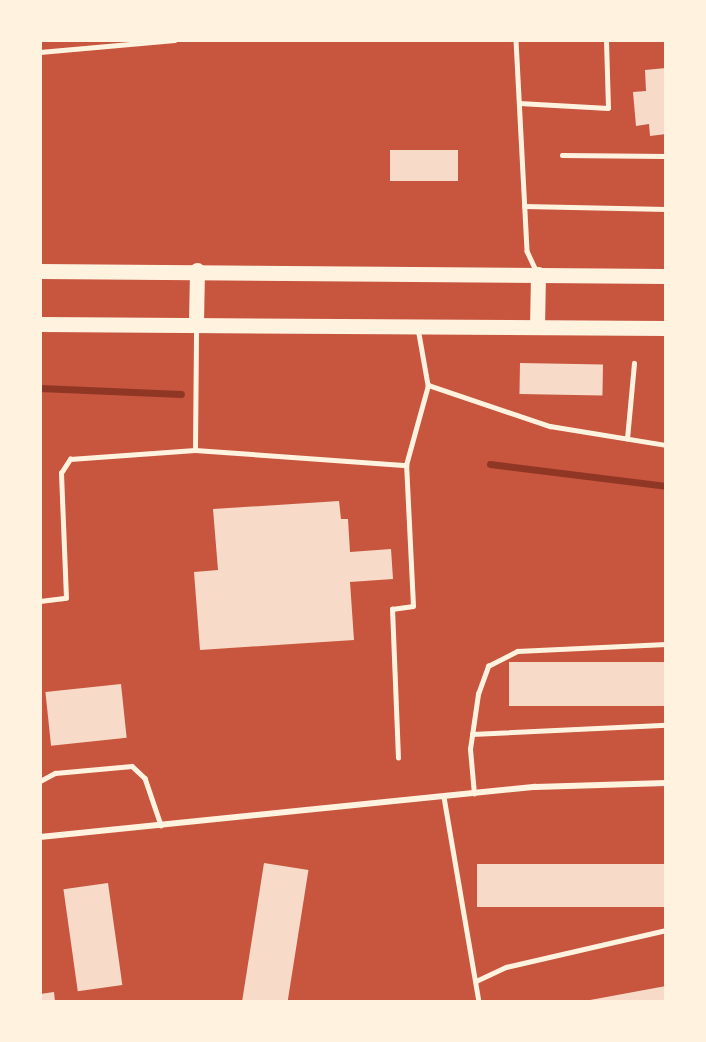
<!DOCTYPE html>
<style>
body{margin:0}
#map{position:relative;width:706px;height:1042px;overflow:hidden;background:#c8553d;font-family:Karla,sans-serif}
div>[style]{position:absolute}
.stream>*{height:7px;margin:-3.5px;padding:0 3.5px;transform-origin:3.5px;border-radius:3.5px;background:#8f3625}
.building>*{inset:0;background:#f7dbc8;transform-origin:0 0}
.service>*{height:4.5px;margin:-2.25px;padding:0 2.25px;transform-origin:2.25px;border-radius:2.25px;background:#fff3e0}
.minor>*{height:6px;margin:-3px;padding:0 3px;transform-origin:3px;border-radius:3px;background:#fff3e0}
.primary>*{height:15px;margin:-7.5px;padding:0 7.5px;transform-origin:7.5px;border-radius:7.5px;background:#fff3e0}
span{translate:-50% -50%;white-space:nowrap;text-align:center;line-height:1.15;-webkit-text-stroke:4.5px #fff3e0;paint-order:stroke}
.frame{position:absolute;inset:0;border:42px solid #fff3e0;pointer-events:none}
</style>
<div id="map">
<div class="stream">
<i style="left:40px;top:388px;width:141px;rotate:2.4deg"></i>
<i style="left:490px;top:464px;width:177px;rotate:7.1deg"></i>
</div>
<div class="building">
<i style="clip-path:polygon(666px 68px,666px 134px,650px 136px,649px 124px,636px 126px,633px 92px,646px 91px,645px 70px)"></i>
<i style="left:390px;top:150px;width:68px;height:31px"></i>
<i style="left:520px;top:363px;width:83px;height:31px;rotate:1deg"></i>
<i style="clip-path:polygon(339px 501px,341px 519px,348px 519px,350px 552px,391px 549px,393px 579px,350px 582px,354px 640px,200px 650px,194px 572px,218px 570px,213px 509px)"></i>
<i style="left:666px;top:662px;width:44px;height:157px;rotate:90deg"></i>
<i style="left:121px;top:684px;width:54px;height:76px;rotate:84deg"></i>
<i style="left:264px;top:863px;width:45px;height:140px;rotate:9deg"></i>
<i style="left:666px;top:864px;width:43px;height:189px;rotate:90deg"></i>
<i style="left:108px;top:883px;width:103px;height:45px;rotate:82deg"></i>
<i style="clip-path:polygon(666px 986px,666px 1002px,590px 1002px,590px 1000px)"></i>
<i style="clip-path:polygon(54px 992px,55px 1002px,40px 1002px,40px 994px)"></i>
</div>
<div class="service">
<i style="left:516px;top:40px;width:211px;rotate:87deg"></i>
<i style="left:527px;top:251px;width:23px;rotate:65deg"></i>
<i style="left:40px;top:52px;width:135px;rotate:-5.1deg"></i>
<i style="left:519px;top:103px;width:89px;rotate:3.2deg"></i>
<i style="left:608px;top:108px;width:68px;rotate:-91.7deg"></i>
<i style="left:562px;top:155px;width:104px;rotate:0.6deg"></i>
<i style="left:524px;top:206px;width:142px;rotate:1.2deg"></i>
<i style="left:418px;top:328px;width:58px;rotate:80deg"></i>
<i style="left:428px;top:385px;width:129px;rotate:18.6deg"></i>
<i style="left:550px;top:426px;width:118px;rotate:9.3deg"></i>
<i style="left:627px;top:439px;width:76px;rotate:-84.7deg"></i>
<i style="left:195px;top:450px;width:124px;rotate:-89.5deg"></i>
<i style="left:40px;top:601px;width:26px;rotate:-7deg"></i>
<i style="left:66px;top:598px;width:125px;rotate:-92.3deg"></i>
<i style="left:61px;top:473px;width:17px;rotate:-57deg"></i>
<i style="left:70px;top:459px;width:125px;rotate:-4.1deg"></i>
<i style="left:195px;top:450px;width:212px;rotate:4.1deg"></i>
<i style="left:472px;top:734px;width:194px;rotate:-2.7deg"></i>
<i style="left:398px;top:758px;width:149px;rotate:-92.3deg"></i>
<i style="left:392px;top:609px;width:21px;rotate:-8deg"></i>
<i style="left:413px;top:606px;width:141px;rotate:-92.8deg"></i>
<i style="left:406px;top:465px;width:83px;rotate:-74.6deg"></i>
<i style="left:40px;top:781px;width:17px;rotate:-28deg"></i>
<i style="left:55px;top:773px;width:77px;rotate:-5.2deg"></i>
<i style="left:132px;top:766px;width:18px;rotate:43deg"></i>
<i style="left:145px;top:778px;width:50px;rotate:71.2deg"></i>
<i style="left:474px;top:794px;width:45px;rotate:-95.1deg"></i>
<i style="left:470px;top:749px;width:56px;rotate:-81.7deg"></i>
<i style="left:478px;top:694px;width:30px;rotate:-70deg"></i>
<i style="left:488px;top:666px;width:33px;rotate:-27deg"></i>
<i style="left:517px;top:651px;width:149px;rotate:-2.7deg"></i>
<i style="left:444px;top:797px;width:208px;rotate:80.3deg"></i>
<i style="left:476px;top:981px;width:33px;rotate:-25deg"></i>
<i style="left:506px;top:967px;width:164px;rotate:-13deg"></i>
</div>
<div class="minor">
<i style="left:40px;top:837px;width:498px;rotate:-5.8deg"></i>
<i style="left:535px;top:787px;width:131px;rotate:-1.7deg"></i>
</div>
<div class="primary">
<i style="left:40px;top:271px;width:626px;rotate:0.46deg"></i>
<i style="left:196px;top:323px;width:53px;rotate:-88.9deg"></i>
<i style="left:40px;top:324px;width:626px;rotate:0.37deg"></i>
<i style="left:537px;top:327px;width:53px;rotate:-88.9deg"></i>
</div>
<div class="frame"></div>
</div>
